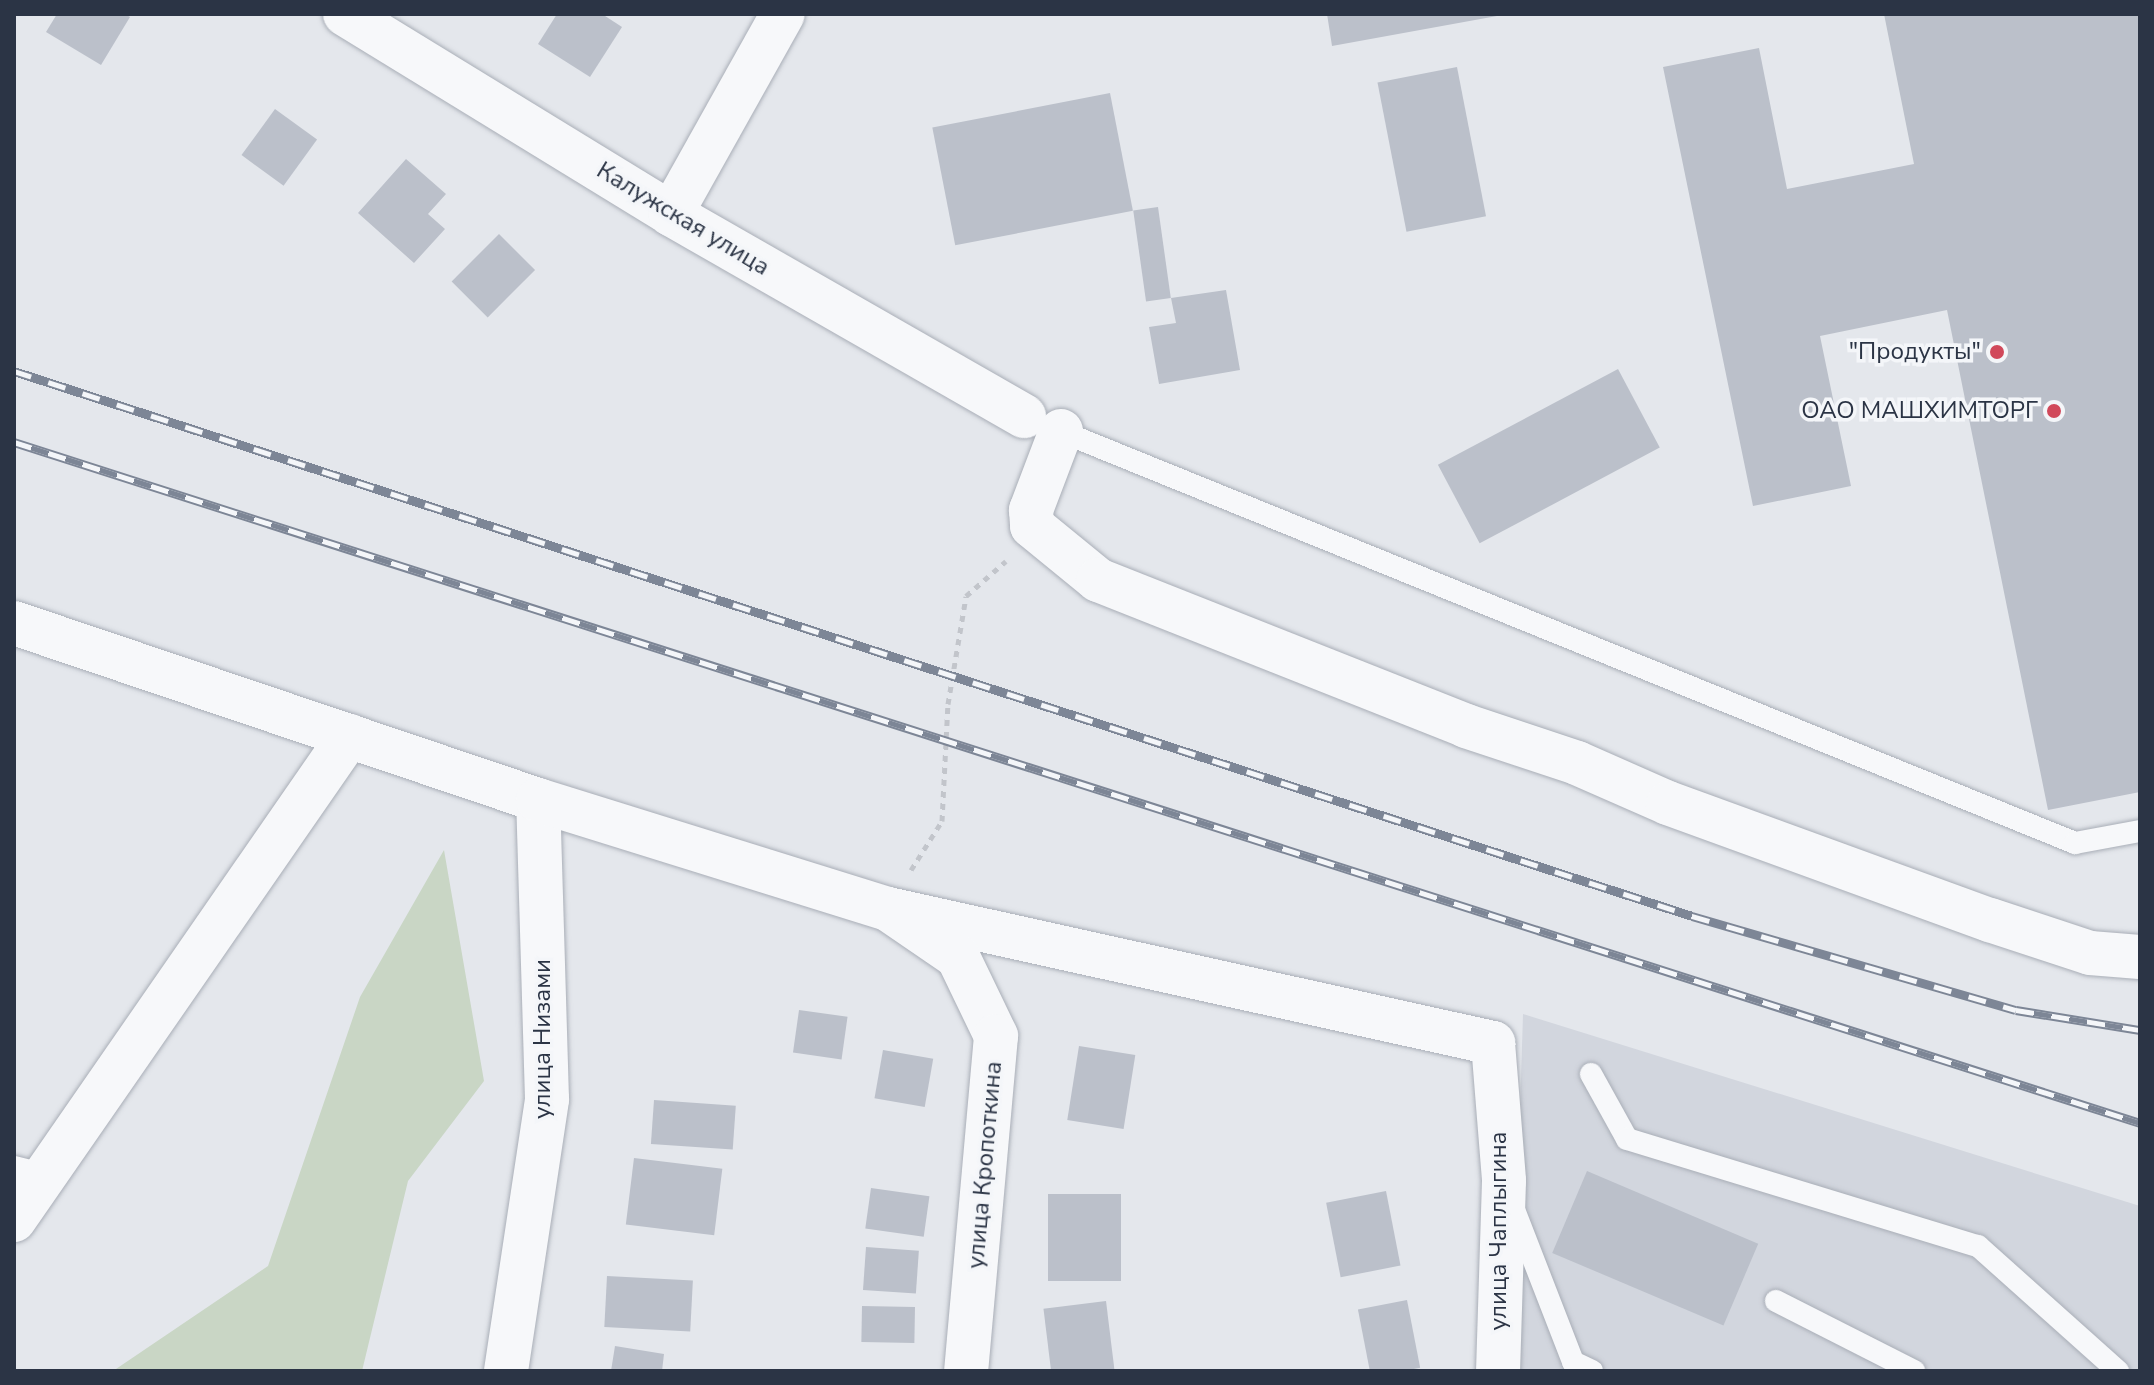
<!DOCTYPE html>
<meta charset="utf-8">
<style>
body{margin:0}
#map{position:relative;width:2154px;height:1385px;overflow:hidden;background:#e4e7ec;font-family:"Nunito Sans",sans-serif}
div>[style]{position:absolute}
.built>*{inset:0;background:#d2d6de}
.green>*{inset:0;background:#c9d6c5}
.building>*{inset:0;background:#bbc0ca;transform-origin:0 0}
.path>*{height:5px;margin-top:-2.5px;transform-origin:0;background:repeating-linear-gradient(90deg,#c2c5cb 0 6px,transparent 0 12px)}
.roads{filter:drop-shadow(0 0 2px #a9aeb7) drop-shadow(0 0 2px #a9aeb7)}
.service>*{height:22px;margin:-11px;padding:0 11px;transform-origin:11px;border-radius:11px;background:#f7f8fa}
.minor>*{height:44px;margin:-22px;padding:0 22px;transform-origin:22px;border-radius:22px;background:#f7f8fa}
.tertiary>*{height:44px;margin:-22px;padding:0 22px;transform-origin:22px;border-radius:22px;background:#f7f8fa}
.rail>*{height:9px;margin-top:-4.5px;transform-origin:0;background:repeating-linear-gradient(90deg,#f4f6f9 0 18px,#7d8696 0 36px);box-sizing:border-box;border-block:2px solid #7d8696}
.dots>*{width:22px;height:22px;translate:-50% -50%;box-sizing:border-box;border:4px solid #f4f6f9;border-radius:50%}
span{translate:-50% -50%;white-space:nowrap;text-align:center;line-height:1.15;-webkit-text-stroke:7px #f4f6f9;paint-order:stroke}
.street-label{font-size:24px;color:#2b3445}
.poi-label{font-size:24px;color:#2b3445}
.right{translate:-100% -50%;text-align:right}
.frame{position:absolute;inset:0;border:16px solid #2b3445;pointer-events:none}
</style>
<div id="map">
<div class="built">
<i style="clip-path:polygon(1523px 1014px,2140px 1206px,2140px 1371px,1512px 1371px)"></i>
</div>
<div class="green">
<i style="clip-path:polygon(444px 850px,484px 1081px,408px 1181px,362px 1371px,113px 1371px,268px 1266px,360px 997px)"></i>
</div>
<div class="building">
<i style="clip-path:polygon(57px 14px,125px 14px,130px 17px,101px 65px,46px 32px)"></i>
<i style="clip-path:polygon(557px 14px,602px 14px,622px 27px,590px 77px,538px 44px)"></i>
<i style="clip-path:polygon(1327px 14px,1497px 14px,1497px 16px,1332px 46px)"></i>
<i style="clip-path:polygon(1884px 14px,2140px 14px,2140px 792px,2048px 810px,1947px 310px,1820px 336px,1851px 486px,1753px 506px,1663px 67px,1759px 48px,1787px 189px,1914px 164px)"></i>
<i style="left:1457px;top:67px;width:152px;height:81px;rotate:79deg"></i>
<i style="left:1110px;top:93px;width:120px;height:181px;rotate:79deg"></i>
<i style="left:275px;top:109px;width:52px;height:57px;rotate:36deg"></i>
<i style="clip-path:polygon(406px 159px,446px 194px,428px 214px,445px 229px,414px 263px,358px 213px)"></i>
<i style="left:1158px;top:207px;width:92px;height:25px;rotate:82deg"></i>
<i style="left:499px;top:234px;width:51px;height:67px;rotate:45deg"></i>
<i style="clip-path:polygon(1226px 290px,1240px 370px,1159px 384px,1149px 327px,1176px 323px,1171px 298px)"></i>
<i style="left:1618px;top:369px;width:89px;height:204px;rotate:62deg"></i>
<i style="left:799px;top:1010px;width:49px;height:43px;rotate:8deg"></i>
<i style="left:1079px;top:1046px;width:57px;height:75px;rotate:9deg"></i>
<i style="left:883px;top:1050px;width:51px;height:49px;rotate:10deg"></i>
<i style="left:654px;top:1100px;width:82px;height:44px;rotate:4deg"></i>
<i style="left:634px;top:1158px;width:89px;height:67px;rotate:7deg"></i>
<i style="left:1587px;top:1171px;width:186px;height:89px;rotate:23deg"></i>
<i style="left:871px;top:1188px;width:59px;height:41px;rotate:8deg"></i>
<i style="left:1386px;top:1191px;width:76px;height:61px;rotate:79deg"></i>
<i style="left:1048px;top:1194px;width:73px;height:87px"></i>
<i style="left:866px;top:1247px;width:53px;height:43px;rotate:4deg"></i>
<i style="left:607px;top:1276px;width:86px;height:51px;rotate:3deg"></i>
<i style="left:1407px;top:1300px;width:69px;height:50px;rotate:79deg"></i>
<i style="left:1106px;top:1301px;width:71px;height:63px;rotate:83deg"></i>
<i style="left:862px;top:1306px;width:53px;height:36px;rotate:1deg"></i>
<i style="clip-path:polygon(615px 1346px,664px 1354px,662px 1371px,611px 1371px)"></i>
</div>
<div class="path">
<i style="left:911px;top:870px;width:58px;rotate:-57.7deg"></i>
<i style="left:942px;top:821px;width:117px;rotate:-87.1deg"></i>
<i style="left:948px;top:704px;width:109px;rotate:-80.5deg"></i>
<i style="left:966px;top:596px;width:53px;rotate:-41.2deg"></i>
</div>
<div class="roads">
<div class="service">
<i style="left:1055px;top:429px;width:1101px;rotate:22.09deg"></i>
<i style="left:2075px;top:843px;width:66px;rotate:-10.5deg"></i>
<i style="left:1591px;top:1074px;width:74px;rotate:61deg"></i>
<i style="left:1627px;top:1139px;width:367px;rotate:17deg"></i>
<i style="left:1978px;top:1246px;width:188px;rotate:41.8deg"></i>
<i style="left:14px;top:1167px;width:32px;rotate:14deg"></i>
<i style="left:1513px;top:1207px;width:166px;rotate:68.8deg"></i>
<i style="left:1573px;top:1362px;width:21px;rotate:25deg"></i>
<i style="left:1776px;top:1301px;width:155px;rotate:26.9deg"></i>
</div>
<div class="minor">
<i style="left:345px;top:14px;width:382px;rotate:31.5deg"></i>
<i style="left:671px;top:214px;width:407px;rotate:29.8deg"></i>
<i style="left:671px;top:214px;width:229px;rotate:-60.8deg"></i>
<i style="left:1061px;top:431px;width:85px;rotate:110.8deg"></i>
<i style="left:1031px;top:510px;width:16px;rotate:86deg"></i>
<i style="left:1032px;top:526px;width:85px;rotate:39.3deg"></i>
<i style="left:1098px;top:580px;width:396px;rotate:21.6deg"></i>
<i style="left:1466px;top:726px;width:117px;rotate:18.4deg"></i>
<i style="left:1577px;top:763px;width:99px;rotate:23.7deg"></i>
<i style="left:1668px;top:803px;width:343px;rotate:20deg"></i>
<i style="left:1990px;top:920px;width:105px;rotate:18.3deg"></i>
<i style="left:2090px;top:953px;width:50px;rotate:4.6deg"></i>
<i style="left:888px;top:909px;width:620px;rotate:12.49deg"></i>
<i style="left:1493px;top:1043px;width:138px;rotate:85.4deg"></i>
<i style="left:1504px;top:1181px;width:190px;rotate:91.8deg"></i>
<i style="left:14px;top:1220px;width:589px;rotate:-55.31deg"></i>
<i style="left:506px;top:1371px;width:275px;rotate:-81.4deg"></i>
<i style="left:547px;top:1099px;width:299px;rotate:-91.7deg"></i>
</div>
<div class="tertiary">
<i style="left:14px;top:623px;width:553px;rotate:18.66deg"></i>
<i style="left:538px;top:800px;width:367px;rotate:17.3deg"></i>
<i style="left:888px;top:909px;width:85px;rotate:34.4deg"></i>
<i style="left:958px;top:957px;width:88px;rotate:64.3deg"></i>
<i style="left:996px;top:1036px;width:336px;rotate:95.1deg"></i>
</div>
</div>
<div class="rail">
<i style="left:14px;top:371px;width:1764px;rotate:17.99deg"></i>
<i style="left:1692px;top:916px;width:337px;rotate:16.2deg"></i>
<i style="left:2016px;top:1010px;width:126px;rotate:9.2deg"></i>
<i style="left:14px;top:442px;width:2232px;rotate:17.76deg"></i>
</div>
<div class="dots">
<i style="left:1997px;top:352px;background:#d1495b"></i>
<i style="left:2054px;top:411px;background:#d1495b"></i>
</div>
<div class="street-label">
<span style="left:683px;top:219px;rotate:31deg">Калужская улица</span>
<span style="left:543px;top:1039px;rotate:-90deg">улица Низами</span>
<span style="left:985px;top:1165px;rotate:-85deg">улица Кропоткина</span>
<span style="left:1499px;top:1231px;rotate:-90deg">улица Чаплыгина</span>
</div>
<div class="poi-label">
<span class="right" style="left:1981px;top:352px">"Продукты"</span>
<span class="right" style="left:2038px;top:411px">ОАО МАШХИМТОРГ</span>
</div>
<div class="frame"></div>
</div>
